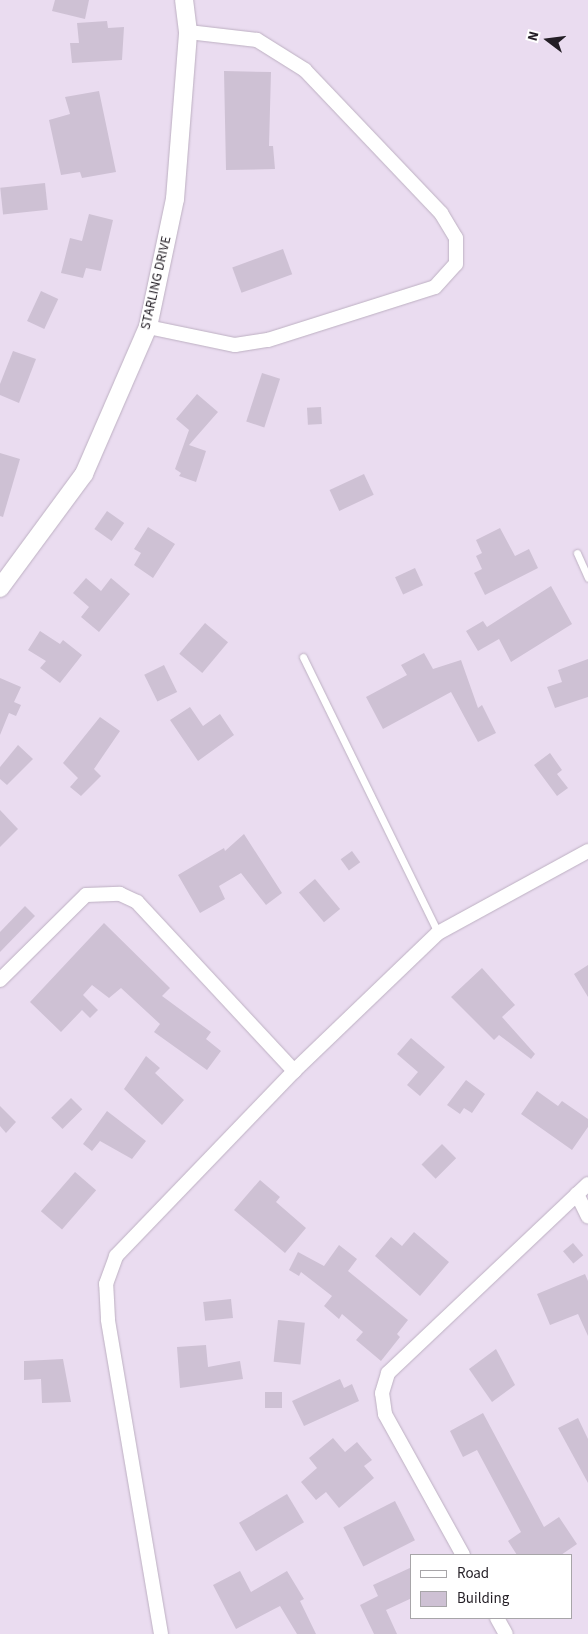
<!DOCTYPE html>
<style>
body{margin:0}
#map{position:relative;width:588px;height:1634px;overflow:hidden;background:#eadcf0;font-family:"Source Sans 3",sans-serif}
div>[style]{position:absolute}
.building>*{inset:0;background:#cec1d4;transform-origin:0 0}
.roads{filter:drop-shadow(0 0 1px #bdb0c2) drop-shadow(0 0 1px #bdb0c2)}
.service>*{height:7px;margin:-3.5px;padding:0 3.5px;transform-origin:3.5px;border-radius:3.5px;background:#fff}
.minor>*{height:14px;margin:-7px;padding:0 7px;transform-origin:7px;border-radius:7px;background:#fff}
.tertiary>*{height:18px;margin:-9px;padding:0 9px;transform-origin:9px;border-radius:9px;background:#fff}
span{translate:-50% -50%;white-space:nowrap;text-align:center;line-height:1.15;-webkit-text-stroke:4px #fff;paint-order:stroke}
.street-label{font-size:14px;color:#241f26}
.legend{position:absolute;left:410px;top:1554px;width:162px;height:65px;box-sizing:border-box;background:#fff;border:1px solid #a7a5a8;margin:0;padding:6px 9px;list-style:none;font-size:15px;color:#241f26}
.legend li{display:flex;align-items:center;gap:10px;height:25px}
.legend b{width:25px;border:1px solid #a7a5a8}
.north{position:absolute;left:523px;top:15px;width:50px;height:50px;-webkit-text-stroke:4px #fff;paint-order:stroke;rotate:285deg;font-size:14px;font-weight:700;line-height:20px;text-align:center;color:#241f26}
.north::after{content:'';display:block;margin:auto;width:18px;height:22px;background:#241f26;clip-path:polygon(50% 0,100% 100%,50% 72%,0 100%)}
</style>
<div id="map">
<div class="building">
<i style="clip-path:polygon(55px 0,89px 0,85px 19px,52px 11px)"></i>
<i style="clip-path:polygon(107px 21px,108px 28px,124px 27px,122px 60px,72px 63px,70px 43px,79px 43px,77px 23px)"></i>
<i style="clip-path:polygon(224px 71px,271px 72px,269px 146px,273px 146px,275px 169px,226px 170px)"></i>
<i style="clip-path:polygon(99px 91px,116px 172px,82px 178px,80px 172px,61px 175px,49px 120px,70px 114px,65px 97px)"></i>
<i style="left:45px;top:183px;width:27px;height:45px;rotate:84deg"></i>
<i style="clip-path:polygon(89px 214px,113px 220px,101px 271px,86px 268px,83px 278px,61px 273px,70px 238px,82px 241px)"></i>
<i style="left:283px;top:249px;width:27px;height:54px;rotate:70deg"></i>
<i style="left:41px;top:291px;width:19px;height:33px;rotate:25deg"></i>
<i style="clip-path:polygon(13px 351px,36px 359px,19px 403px,0 395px,0 384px)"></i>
<i style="left:262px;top:373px;width:19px;height:51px;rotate:18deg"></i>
<i style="clip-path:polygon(197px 394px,218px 412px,189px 445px,206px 451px,196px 482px,179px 476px,181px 473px,175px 469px,189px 430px,176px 419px)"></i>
<i style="left:321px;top:407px;width:17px;height:14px;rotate:87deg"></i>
<i style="clip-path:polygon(0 453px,20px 459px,3px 517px,0 516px)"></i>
<i style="left:364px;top:474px;width:23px;height:38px;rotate:65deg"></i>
<i style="left:107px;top:511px;width:21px;height:22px;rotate:35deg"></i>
<i style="clip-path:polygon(148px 527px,175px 544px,153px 578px,134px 565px,141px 553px,134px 549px)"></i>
<i style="clip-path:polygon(500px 528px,515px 556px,529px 549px,538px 568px,485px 595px,474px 573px,482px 569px,476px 556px,482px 553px,476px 540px)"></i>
<i style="left:415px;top:568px;width:19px;height:22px;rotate:65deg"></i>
<i style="clip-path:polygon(86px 578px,101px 591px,111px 578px,130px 594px,99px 632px,81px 617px,89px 607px,73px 593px)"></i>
<i style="clip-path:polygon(551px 586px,572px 624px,511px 662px,499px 639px,478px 651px,466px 631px,483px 621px,487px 627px)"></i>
<i style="left:205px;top:623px;width:30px;height:40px;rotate:40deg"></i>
<i style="clip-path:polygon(40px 631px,60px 644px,63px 640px,82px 655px,60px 683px,40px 668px,46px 661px,28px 650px)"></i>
<i style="clip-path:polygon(424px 653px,433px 669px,461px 660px,478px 708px,482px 705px,496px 733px,478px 742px,451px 692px,383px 729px,366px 697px,407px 675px,401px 665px)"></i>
<i style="clip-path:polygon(588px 659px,588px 697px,555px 708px,547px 687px,562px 682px,558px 670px)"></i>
<i style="left:164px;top:665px;width:30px;height:22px;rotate:64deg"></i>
<i style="clip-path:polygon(0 678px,21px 687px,14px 702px,21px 705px,16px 716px,9px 713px,0 735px)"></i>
<i style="clip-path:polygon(190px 707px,203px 726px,220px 714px,234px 735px,198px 761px,170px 720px)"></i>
<i style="clip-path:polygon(100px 717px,120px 731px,94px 769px,101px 776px,81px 796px,70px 787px,78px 778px,63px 763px)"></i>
<i style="clip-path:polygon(18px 745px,33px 759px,7px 785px,0 779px,0 767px)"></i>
<i style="clip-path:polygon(550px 753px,562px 770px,557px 774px,568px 788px,557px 796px,534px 765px)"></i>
<i style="clip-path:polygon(0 810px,18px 829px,0 847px)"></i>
<i style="clip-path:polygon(244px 834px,282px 893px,266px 905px,241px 873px,219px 886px,225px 899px,200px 913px,178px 875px,224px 848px,225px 851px)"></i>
<i style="left:352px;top:851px;width:14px;height:14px;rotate:54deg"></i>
<i style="left:315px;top:879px;width:39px;height:21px;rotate:50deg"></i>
<i style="clip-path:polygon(25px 906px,35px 916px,0 952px,0 932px)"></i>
<i style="clip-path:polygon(104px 923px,170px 988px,162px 996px,211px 1032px,206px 1039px,221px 1051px,207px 1070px,154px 1032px,160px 1024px,121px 988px,109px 998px,92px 985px,83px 995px,98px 1010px,90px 1018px,82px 1010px,61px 1032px,30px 1002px)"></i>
<i style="clip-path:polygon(588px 965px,588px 997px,574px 974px)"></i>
<i style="clip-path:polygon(482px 968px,515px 1005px,502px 1017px,535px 1054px,531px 1059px,499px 1035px,494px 1040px,451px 997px)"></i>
<i style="clip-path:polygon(411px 1038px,445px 1067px,420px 1096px,407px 1085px,418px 1072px,397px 1054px)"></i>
<i style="clip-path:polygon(146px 1056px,160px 1068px,155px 1073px,184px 1100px,162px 1125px,124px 1089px)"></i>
<i style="clip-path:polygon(466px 1080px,485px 1094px,472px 1113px,464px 1108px,460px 1114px,447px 1105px)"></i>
<i style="clip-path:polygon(537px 1091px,558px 1106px,562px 1101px,588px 1119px,588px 1127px,572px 1150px,521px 1114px)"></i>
<i style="left:71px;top:1098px;width:16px;height:28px;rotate:45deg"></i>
<i style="clip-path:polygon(0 1106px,16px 1122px,6px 1133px,0 1126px)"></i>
<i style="clip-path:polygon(107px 1111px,146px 1141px,132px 1159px,100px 1141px,92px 1151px,83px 1144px)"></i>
<i style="left:442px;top:1144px;width:20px;height:29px;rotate:45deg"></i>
<i style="left:75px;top:1172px;width:28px;height:52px;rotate:41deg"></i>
<i style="clip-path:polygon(260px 1180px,280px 1197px,276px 1202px,306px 1228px,285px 1253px,234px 1210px)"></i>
<i style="clip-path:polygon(414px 1232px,449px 1262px,420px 1296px,375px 1256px,391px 1237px,402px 1246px)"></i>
<i style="left:573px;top:1243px;width:16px;height:13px;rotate:50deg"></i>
<i style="clip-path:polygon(339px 1245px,357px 1259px,348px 1271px,408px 1320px,397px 1334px,400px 1337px,381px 1361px,356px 1340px,363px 1332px,342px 1314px,339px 1319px,324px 1306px,332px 1296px,301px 1272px,299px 1276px,289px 1270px,298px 1252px,324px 1266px)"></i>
<i style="clip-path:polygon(585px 1274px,588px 1281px,588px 1336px,578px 1314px,550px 1325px,537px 1294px)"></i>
<i style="left:231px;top:1299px;width:19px;height:28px;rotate:84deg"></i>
<i style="left:278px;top:1320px;width:27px;height:42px;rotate:6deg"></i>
<i style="clip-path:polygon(206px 1345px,208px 1367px,240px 1361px,243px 1379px,180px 1388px,177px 1347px)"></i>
<i style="clip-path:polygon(496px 1349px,515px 1385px,492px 1402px,469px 1369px)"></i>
<i style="clip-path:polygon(63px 1359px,71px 1402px,42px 1403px,41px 1379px,24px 1380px,24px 1361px)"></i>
<i style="clip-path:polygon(340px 1379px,344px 1388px,352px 1384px,359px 1401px,304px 1426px,292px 1401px)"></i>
<i style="left:265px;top:1392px;width:17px;height:16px"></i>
<i style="clip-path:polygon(483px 1413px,544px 1527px,559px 1517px,577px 1544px,561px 1555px,517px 1555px,508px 1541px,521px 1532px,477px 1450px,463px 1457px,450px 1431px)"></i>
<i style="clip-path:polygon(578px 1418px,588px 1439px,588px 1483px,558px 1428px)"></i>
<i style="clip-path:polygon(333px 1438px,345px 1452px,357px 1442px,372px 1460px,364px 1466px,374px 1478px,339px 1508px,326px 1492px,316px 1500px,301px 1482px,317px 1468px,309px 1458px)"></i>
<i style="left:287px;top:1494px;width:33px;height:56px;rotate:59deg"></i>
<i style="left:395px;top:1501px;width:44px;height:58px;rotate:63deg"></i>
<i style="clip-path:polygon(412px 1567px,412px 1598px,386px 1610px,397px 1634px,374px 1634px,360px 1605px,378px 1596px,373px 1585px)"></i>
<i style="clip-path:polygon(240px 1571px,251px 1592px,287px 1571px,304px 1599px,300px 1601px,316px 1634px,297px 1634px,280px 1606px,236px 1629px,213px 1585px)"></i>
</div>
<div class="roads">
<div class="service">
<i style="left:577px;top:553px;width:27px;rotate:66deg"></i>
<i style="left:303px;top:657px;width:307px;rotate:63.9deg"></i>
</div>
<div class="minor">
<i style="left:148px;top:327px;width:89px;rotate:11.7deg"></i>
<i style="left:235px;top:345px;width:33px;rotate:-9deg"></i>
<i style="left:268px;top:340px;width:175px;rotate:-17.6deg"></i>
<i style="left:435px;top:287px;width:31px;rotate:-48deg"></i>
<i style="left:456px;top:264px;width:26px;rotate:-90deg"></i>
<i style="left:456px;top:238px;width:29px;rotate:-121deg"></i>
<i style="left:441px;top:213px;width:197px;rotate:-133.6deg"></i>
<i style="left:305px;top:70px;width:57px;rotate:-148deg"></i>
<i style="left:257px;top:40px;width:69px;rotate:-173.4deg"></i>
<i style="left:0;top:980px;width:121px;rotate:-44.7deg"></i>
<i style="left:86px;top:895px;width:34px;rotate:-2deg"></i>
<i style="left:120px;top:894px;width:19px;rotate:25deg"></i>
<i style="left:137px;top:902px;width:231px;rotate:47.1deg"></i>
<i style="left:577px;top:1194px;width:25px;rotate:64deg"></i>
<i style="left:463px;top:1555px;width:161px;rotate:-119deg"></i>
<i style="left:385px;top:1414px;width:21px;rotate:-98deg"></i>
<i style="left:382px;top:1393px;width:21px;rotate:-73deg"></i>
<i style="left:388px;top:1373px;width:275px;rotate:-43.4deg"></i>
<i style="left:497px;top:1618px;width:18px;rotate:61deg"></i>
<i style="left:161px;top:1634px;width:319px;rotate:-99.6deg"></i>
<i style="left:108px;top:1319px;width:35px;rotate:-93deg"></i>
<i style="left:106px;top:1284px;width:30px;rotate:-70deg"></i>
<i style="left:116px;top:1256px;width:257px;rotate:-46.1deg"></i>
<i style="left:294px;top:1071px;width:199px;rotate:-43.8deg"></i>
<i style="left:438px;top:933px;width:171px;rotate:-28.7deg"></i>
</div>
<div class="tertiary">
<i style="left:0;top:588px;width:142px;rotate:-53.6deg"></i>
<i style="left:84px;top:474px;width:160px;rotate:-66.5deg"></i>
<i style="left:148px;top:327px;width:131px;rotate:-78.1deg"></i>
<i style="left:175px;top:199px;width:168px;rotate:-85.5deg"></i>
<i style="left:188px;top:32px;width:32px;rotate:-97deg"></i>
</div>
</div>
<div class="street-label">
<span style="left:156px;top:283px;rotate:-77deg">STARLING DRIVE</span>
</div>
<ul class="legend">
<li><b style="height:6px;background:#fff"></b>Road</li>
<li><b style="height:14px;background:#cec1d4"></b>Building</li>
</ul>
<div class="north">N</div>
</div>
